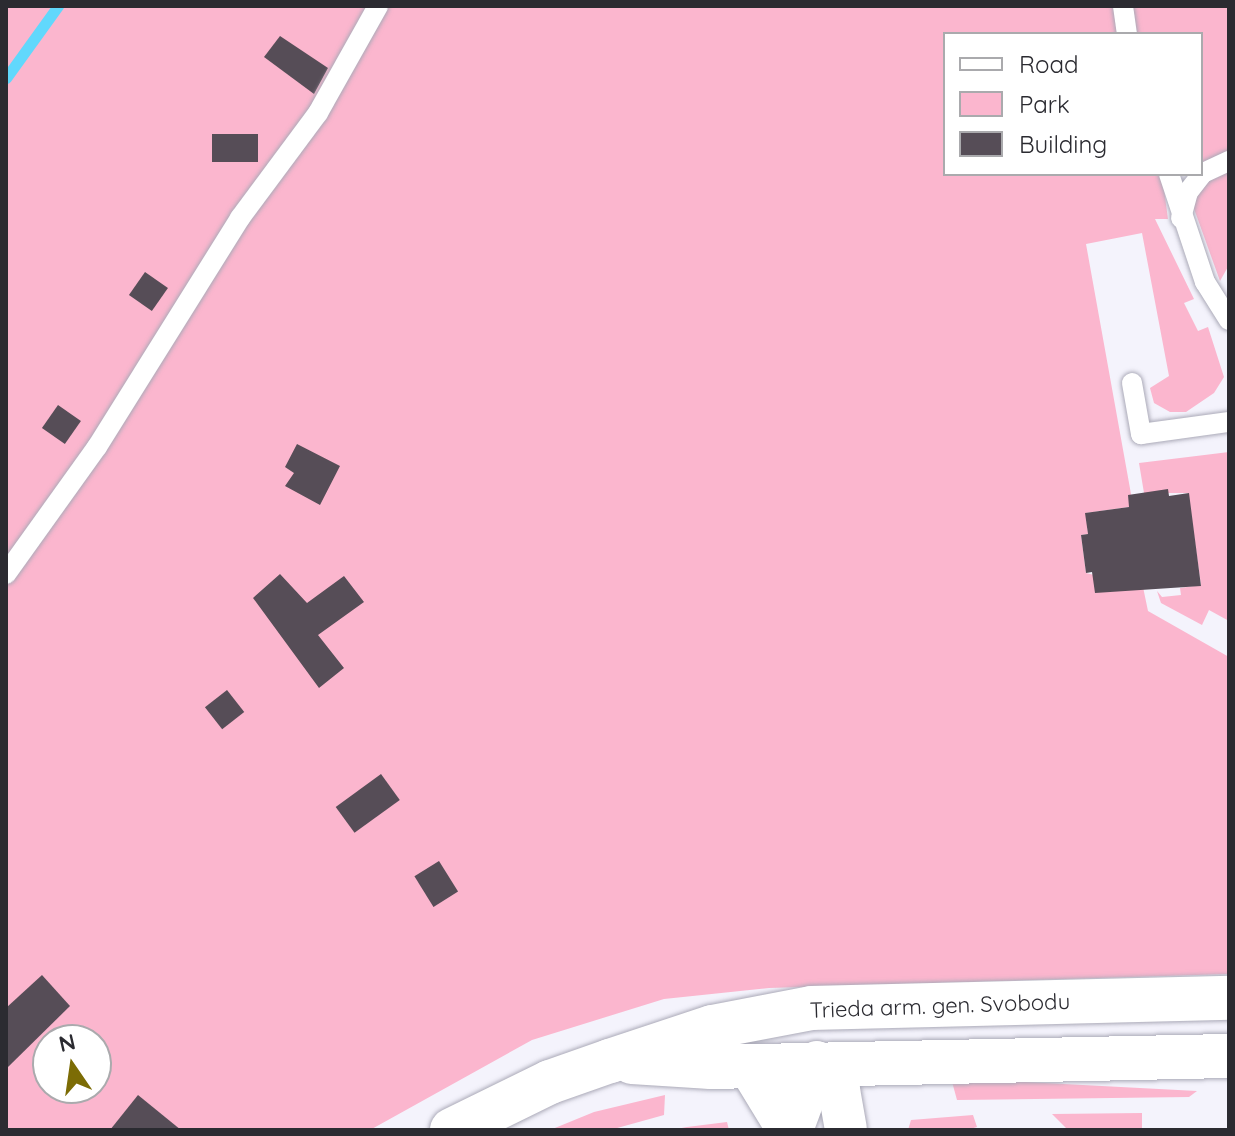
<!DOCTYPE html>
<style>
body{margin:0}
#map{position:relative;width:1235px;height:1136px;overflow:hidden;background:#f4f3fc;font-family:Quicksand,sans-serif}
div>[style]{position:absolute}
.green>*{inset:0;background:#fbb6ce}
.stream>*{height:11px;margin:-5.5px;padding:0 5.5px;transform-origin:5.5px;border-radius:5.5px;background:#61d8fc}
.building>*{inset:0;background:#564d57;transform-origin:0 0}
.roads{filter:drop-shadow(0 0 2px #abaab8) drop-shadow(0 0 2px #abaab8)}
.lane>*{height:20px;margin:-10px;padding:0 10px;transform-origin:10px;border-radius:10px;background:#fff}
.street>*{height:42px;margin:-21px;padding:0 21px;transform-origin:21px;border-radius:21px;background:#fff}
.secondary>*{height:44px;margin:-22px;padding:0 22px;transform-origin:22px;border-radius:22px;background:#fff}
span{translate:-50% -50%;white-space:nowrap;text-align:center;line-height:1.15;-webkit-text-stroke:8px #fff;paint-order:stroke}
.street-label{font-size:22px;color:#2b2b31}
.frame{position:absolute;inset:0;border:8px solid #2b2b31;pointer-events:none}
.legend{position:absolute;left:943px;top:32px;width:260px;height:144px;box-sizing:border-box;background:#fff;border:2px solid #aaaaad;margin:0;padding:10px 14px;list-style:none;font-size:24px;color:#2b2b31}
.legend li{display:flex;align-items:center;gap:16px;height:40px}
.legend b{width:40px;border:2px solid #aaaaad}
.north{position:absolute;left:32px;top:1024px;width:80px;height:80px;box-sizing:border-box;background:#fff;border:2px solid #aaaaad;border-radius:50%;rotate:347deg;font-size:22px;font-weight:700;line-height:32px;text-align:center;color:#2b2b31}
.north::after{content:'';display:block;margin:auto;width:28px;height:36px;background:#7c6c05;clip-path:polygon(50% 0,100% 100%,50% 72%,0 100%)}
</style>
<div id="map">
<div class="green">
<i style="clip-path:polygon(evenodd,6px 6px,1114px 6px,1120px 34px,945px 34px,945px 174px,1162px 174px,1168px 219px,1155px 219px,1194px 299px,1184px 303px,1198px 331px,1208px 327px,1224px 377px,1214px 393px,1186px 412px,1170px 412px,1154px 403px,1150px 388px,1169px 376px,1142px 233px,1086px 244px,1131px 494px,1129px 507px,1086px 513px,1088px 534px,1081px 535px,1086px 573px,1143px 587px,1148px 611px,1229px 657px,1229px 974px,769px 988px,664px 999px,532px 1040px,370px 1130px,6px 1130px,6px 6px,48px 1040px,96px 1040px,96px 1088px,48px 1088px,48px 1040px)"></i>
<i style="clip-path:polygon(1130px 6px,1229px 6px,1229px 154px,1201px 166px,1201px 34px,1136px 34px)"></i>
<i style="clip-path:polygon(1229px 169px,1229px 265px,1220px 281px,1193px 206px,1203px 181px)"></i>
<i style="clip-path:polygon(1229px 452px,1229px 621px,1209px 610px,1202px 625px,1161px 603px,1157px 591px,1162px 597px,1181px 595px,1180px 588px,1201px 585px,1188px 493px,1144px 493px,1139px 463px)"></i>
<i style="clip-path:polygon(951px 1078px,1197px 1091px,1189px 1097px,957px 1100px)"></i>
<i style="clip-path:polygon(665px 1095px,664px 1115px,610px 1130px,550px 1130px,594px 1112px)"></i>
<i style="clip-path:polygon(1142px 1113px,1142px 1130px,1068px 1130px,1052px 1114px)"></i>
<i style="clip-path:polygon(973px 1115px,977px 1127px,967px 1130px,908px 1130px,911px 1120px)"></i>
<i style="clip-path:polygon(727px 1122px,729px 1130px,671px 1130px,687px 1127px)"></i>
</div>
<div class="stream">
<i style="left:6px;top:78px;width:89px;rotate:-54.2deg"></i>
</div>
<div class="building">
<i style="clip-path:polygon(280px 36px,328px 68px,314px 94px,264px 57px)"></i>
<i style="left:212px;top:134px;width:46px;height:28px"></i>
<i style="left:145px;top:272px;width:28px;height:28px;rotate:35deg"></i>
<i style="left:58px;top:405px;width:28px;height:28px;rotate:35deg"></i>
<i style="clip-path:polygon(297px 444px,340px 466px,320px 505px,285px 486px,294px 473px,285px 467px)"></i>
<i style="clip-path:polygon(1168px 489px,1169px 496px,1189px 493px,1201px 586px,1095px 593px,1092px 572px,1086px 573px,1081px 535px,1088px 534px,1085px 513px,1129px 507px,1128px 495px)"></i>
<i style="clip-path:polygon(280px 574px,307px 603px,344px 576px,364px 602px,318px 635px,344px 668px,319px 688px,253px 598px)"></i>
<i style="left:227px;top:690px;width:28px;height:28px;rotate:52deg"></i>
<i style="left:381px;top:774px;width:32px;height:56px;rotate:54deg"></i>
<i style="left:439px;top:861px;width:36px;height:29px;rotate:58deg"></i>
<i style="clip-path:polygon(42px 975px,70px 1006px,6px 1069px,6px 1008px)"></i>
<i style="clip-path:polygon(138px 1095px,181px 1130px,110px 1130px)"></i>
</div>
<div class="roads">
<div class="lane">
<i style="left:1123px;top:6px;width:28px;rotate:82deg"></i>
<i style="left:1169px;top:174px;width:114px;rotate:71.6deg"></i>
<i style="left:1205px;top:282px;width:45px;rotate:57.7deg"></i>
<i style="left:1181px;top:218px;width:27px;rotate:-75deg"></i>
<i style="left:1188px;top:192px;width:24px;rotate:-52deg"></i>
<i style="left:1203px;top:173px;width:29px;rotate:-25deg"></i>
<i style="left:1132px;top:383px;width:52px;rotate:80deg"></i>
<i style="left:1141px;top:434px;width:89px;rotate:-7.8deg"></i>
<i style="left:6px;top:574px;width:156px;rotate:-54.4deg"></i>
<i style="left:97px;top:447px;width:270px;rotate:-58deg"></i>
<i style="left:240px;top:218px;width:131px;rotate:-53.4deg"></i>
<i style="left:318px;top:113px;width:123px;rotate:-60.7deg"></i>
</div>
<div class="street">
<i style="left:749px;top:1066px;width:75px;rotate:58.6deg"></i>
<i style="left:792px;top:1130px;width:72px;rotate:-69.8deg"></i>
<i style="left:817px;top:1062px;width:36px;rotate:52deg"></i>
<i style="left:839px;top:1090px;width:39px;rotate:80deg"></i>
</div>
<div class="secondary">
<i style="left:632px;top:1062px;width:79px;rotate:3.6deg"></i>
<i style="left:711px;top:1067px;width:518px;rotate:-1.22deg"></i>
<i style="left:452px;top:1130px;width:109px;rotate:-26.1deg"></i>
<i style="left:550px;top:1082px;width:64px;rotate:-19.3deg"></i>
<i style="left:610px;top:1061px;width:108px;rotate:-18.4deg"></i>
<i style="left:712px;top:1027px;width:102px;rotate:-10.8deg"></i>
<i style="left:812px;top:1008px;width:417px;rotate:-1.4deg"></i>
</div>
</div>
<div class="street-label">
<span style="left:940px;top:1006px;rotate:-2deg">Trieda arm. gen. Svobodu</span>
</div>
<div class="frame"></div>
<ul class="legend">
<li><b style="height:10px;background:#fff"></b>Road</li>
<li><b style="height:22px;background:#fbb6ce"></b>Park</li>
<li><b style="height:22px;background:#564d57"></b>Building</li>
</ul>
<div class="north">N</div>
</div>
